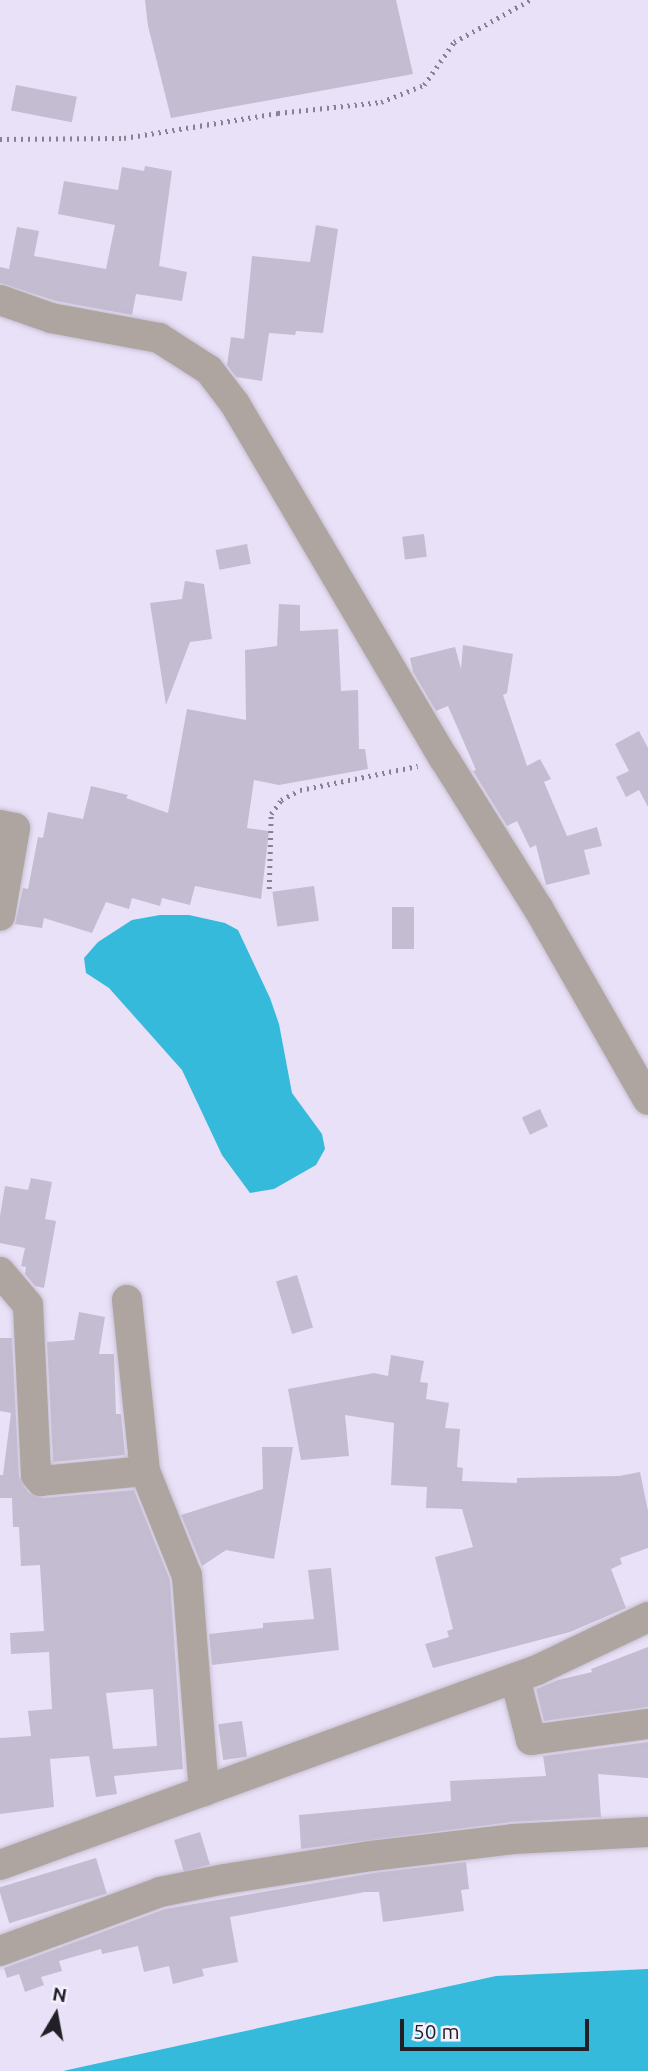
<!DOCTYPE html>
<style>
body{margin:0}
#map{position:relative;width:648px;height:2071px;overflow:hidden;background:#e9e1f7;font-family:Ubuntu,sans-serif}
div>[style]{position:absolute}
.water>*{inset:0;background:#36badb}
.building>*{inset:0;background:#c4bcd1;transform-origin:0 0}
.path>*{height:4.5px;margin-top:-2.25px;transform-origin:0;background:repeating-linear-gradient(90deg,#878190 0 2px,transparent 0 7px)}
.roads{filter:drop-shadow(0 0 2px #c5bed1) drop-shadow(0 0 2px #c5bed1)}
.minor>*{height:30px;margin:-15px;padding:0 15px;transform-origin:15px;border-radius:15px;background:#aea4a0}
span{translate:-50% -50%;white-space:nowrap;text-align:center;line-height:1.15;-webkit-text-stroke:6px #f5f0fd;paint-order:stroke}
.north{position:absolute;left:21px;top:1980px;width:70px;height:70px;-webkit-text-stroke:5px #f5f0fd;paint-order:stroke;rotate:10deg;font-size:19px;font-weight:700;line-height:28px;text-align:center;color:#221f26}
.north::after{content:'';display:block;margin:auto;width:24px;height:32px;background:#221f26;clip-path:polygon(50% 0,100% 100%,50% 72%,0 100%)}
.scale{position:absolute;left:400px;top:2019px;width:189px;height:32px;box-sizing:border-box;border:4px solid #221f26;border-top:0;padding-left:9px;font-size:21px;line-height:24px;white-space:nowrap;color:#221f26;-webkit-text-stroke:5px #f5f0fd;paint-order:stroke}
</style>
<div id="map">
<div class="water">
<i style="clip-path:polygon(160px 915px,189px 915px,225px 923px,238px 930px,270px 998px,279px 1024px,292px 1093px,322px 1134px,325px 1149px,316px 1165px,274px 1189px,250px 1193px,222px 1155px,182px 1070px,109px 988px,86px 973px,84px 958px,98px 942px,132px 920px)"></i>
<i style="clip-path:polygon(648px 1969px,648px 2071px,63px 2071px,496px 1976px)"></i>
</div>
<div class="building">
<i style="clip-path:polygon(145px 0,396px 0,413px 74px,171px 118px,148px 26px)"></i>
<i style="left:16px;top:85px;width:62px;height:26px;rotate:11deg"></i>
<i style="clip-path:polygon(145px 166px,172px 171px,159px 266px,187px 272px,182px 301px,136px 294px,132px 315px,56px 301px,0 283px,0 267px,9px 269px,17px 227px,39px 231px,34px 256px,106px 269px,115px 225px,58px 214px,64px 181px,118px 190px,122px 167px,144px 171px)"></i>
<i style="clip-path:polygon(316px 225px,338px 229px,323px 333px,296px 331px,295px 335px,269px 333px,262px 381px,236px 377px,227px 365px,231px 337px,244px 339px,252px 256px,310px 262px)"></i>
<i style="left:424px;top:534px;width:23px;height:22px;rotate:83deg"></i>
<i style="left:247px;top:544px;width:20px;height:32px;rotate:79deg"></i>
<i style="clip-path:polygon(185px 581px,204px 584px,212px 639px,190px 642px,166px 705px,150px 603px,182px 599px)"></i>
<i style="clip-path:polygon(279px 604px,300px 605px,300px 631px,338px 629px,341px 691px,358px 690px,359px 749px,365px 749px,368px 769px,279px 785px,254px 780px,247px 828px,269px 831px,261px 899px,195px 886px,190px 905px,162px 898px,160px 906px,132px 898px,129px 909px,106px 902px,92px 933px,44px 918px,42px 928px,15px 924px,23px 888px,28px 889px,38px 837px,43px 838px,48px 812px,83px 819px,91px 786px,128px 795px,126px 798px,168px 813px,187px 709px,246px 720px,245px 650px,277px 646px)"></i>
<i style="clip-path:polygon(463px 645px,513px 654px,507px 693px,503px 695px,527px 766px,540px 759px,551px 779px,544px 782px,567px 836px,597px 827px,602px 846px,584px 850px,590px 874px,546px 885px,536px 845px,530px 848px,517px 821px,507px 826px,473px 771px,476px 770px,448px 706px,436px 711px,413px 672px,410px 658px,455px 647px,461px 669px)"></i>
<i style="clip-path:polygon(639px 731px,648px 748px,648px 807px,639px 790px,626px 797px,616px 777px,629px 771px,615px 744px)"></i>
<i style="left:314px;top:886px;width:35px;height:42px;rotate:82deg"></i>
<i style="left:392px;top:907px;width:22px;height:42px"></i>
<i style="left:540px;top:1109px;width:19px;height:20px;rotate:65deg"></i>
<i style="clip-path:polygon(31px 1178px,52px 1182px,45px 1219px,56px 1221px,44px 1288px,35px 1286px,25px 1274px,26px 1267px,21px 1266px,25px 1248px,0 1243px,0 1216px,5px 1186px,28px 1190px)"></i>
<i style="left:297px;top:1275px;width:55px;height:22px;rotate:73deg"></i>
<i style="clip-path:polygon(79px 1312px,105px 1317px,99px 1354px,114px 1354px,116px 1414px,121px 1414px,125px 1455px,53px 1462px,47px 1342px,74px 1340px)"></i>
<i style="clip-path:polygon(evenodd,0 1338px,12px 1338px,19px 1476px,28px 1492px,43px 1498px,134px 1490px,170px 1580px,183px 1769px,114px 1776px,117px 1794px,96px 1797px,89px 1756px,50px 1759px,54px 1807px,0 1814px,0 1738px,31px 1736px,28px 1711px,52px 1709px,49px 1652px,11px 1654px,10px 1633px,44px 1631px,40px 1565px,21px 1566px,19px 1527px,13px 1527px,12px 1498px,0 1498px,0 1475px,3px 1475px,11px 1413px,0 1411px,0 1338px,153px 1689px,157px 1746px,113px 1749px,106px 1693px,153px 1689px)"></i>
<i style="clip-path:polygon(391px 1355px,424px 1361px,420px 1382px,428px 1383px,426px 1399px,449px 1403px,445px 1428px,460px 1429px,457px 1467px,463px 1468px,462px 1481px,517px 1483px,517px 1478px,619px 1476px,640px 1472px,648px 1511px,648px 1548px,620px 1558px,622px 1564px,611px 1569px,626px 1608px,570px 1632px,433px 1668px,425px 1644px,449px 1637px,447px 1631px,453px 1629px,435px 1557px,473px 1547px,462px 1509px,426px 1508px,427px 1487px,391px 1485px,394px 1423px,345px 1415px,349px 1456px,301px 1460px,288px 1389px,374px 1373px,388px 1376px)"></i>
<i style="clip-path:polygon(262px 1447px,293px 1447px,274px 1559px,226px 1550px,202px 1566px,181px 1515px,263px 1489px)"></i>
<i style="clip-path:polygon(331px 1568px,339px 1650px,212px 1665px,209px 1634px,263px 1628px,263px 1623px,314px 1619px,308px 1570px)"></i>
<i style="clip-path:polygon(648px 1647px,648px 1707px,544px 1721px,536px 1689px,558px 1680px,592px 1672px,591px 1669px)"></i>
<i style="left:242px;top:1721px;width:36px;height:24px;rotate:82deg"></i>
<i style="clip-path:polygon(648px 1742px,648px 1778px,598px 1774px,601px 1817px,511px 1822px,301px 1849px,299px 1815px,451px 1801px,450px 1781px,546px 1776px,543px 1756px)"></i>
<i style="left:200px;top:1832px;width:34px;height:27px;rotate:73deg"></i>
<i style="left:96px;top:1858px;width:37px;height:102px;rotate:73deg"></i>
<i style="clip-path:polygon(466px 1862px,469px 1889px,461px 1890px,464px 1911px,383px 1922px,379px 1892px,365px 1892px,230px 1917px,238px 1962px,202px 1969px,204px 1976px,173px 1984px,169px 1966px,144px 1972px,138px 1946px,102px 1954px,101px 1949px,59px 1961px,62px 1971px,41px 1977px,44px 1985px,25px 1992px,19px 1974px,7px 1978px,4px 1968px,165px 1909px,373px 1873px)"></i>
</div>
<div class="path">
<i style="left:0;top:139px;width:124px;rotate:-0.5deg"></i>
<i style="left:124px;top:138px;width:156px;rotate:-9.2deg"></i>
<i style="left:278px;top:113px;width:104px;rotate:-6.1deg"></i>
<i style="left:381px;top:102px;width:46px;rotate:-21.6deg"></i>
<i style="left:424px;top:85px;width:52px;rotate:-55.1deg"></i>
<i style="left:454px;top:42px;width:87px;rotate:-28.9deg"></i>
<i style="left:269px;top:889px;width:75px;rotate:-88.5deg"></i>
<i style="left:271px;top:814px;width:17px;rotate:-54deg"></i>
<i style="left:281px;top:800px;width:21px;rotate:-28deg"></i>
<i style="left:300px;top:790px;width:120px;rotate:-11.5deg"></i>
</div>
<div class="roads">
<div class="minor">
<i style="left:0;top:300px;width:54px;rotate:19.4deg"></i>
<i style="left:51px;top:318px;width:110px;rotate:10.5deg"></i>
<i style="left:159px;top:338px;width:59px;rotate:32.6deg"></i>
<i style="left:209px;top:370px;width:43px;rotate:52.6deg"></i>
<i style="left:235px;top:404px;width:413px;rotate:59.5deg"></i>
<i style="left:445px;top:760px;width:175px;rotate:57.9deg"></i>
<i style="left:538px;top:908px;width:221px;rotate:60.2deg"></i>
<i style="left:0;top:825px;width:15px;rotate:11deg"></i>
<i style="left:15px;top:828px;width:89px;rotate:99.7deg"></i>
<i style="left:0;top:1272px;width:43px;rotate:49.7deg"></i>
<i style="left:28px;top:1305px;width:170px;rotate:87.3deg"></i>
<i style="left:36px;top:1475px;width:8px;rotate:50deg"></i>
<i style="left:41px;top:1481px;width:104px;rotate:-5.5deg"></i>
<i style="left:127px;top:1300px;width:172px;rotate:84deg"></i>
<i style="left:145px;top:1471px;width:113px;rotate:68.2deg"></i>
<i style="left:187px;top:1576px;width:216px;rotate:85.5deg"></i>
<i style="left:515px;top:1678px;width:64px;rotate:75.5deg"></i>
<i style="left:531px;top:1740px;width:118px;rotate:-7.8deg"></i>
<i style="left:0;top:1865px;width:571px;rotate:-19.96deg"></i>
<i style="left:537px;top:1670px;width:123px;rotate:-25.5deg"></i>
<i style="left:0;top:1951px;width:171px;rotate:-20.2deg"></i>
<i style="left:160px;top:1892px;width:66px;rotate:-11.3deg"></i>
<i style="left:225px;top:1879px;width:148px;rotate:-9deg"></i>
<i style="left:371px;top:1856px;width:143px;rotate:-6.8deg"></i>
<i style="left:513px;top:1839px;width:135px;rotate:-3deg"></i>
</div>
</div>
<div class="north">N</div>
<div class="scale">50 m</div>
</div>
